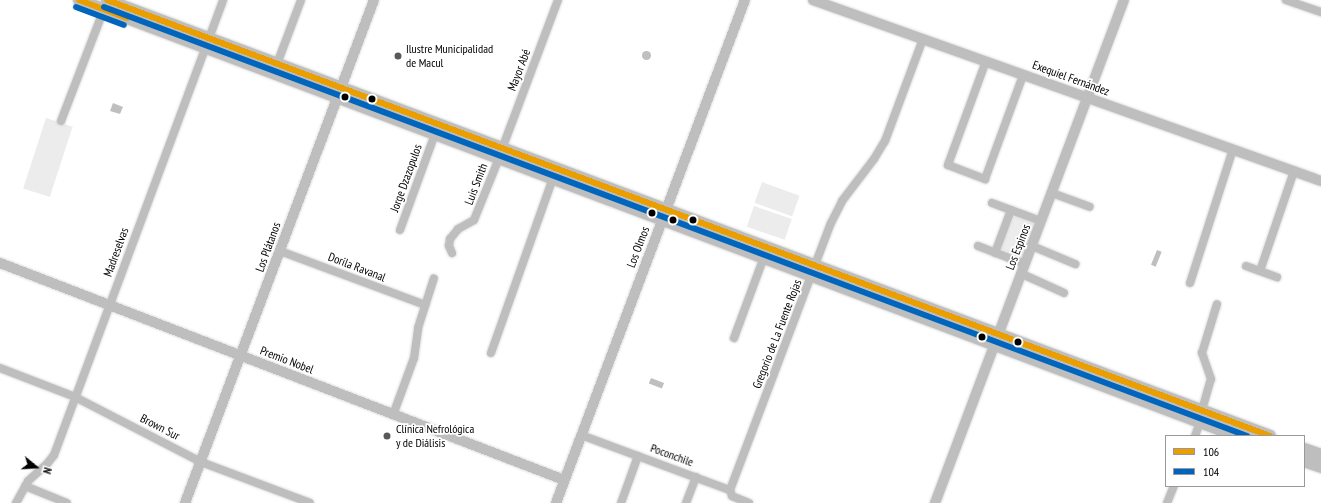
<!DOCTYPE html>
<meta charset="utf-8">
<style>
body{margin:0}
#map{position:relative;width:1321px;height:503px;overflow:hidden;background:#fff;font-family:"PT Sans Narrow",sans-serif}
div>[style]{position:absolute}
.green>*{inset:0;background:#ececec;transform-origin:0 0}
.water>*{inset:0;background:#bfbfbf;transform-origin:0 0}
.round{border-radius:50%}
.roads{filter:drop-shadow(0 0 1px #dbdbdb) drop-shadow(0 0 1px #dbdbdb)}
.minor>*{height:8px;margin:-4px;padding:0 4px;transform-origin:4px;border-radius:4px;background:#bebebe}
.tertiary>*{height:10px;margin:-5px;padding:0 5px;transform-origin:5px;border-radius:5px;background:#bebebe}
.primary>*{height:12px;margin:-6px;padding:0 6px;transform-origin:6px;border-radius:6px;background:#bebebe}
.bus-1>*{height:6px;margin:-3px;padding:0 3px;transform-origin:3px;border-radius:3px;background:#eb9e00}
.bus-2>*{height:6px;margin:-3px;padding:0 3px;transform-origin:3px;border-radius:3px;background:#0065bd}
.dots>*{width:11px;height:11px;translate:-50% -50%;box-sizing:border-box;border:2px solid #fff;border-radius:50%}
span{translate:-50% -50%;white-space:nowrap;text-align:center;line-height:1.15;-webkit-text-stroke:3.5px #fff;paint-order:stroke}
.poi-label{font-size:12px;color:#000}
.left{translate:0 -50%;text-align:left}
.street-label{font-size:12px;color:#000}
.legend{position:absolute;left:1165px;top:435px;width:140px;height:52px;box-sizing:border-box;background:#fff;border:1px solid #999;margin:0;padding:5px 7px;list-style:none;font-size:12px;color:#000}
.legend li{display:flex;align-items:center;gap:8px;height:20px}
.legend b{width:20px;border:1px solid #999}
.north{position:absolute;left:16px;top:447px;width:40px;height:40px;-webkit-text-stroke:3px #fff;paint-order:stroke;rotate:108deg;font-size:11px;font-weight:700;line-height:16px;text-align:center;color:#000}
.north::after{content:'';display:block;margin:auto;width:14px;height:18px;background:#000;clip-path:polygon(50% 0,100% 100%,50% 72%,0 100%)}
</style>
<div id="map">
<div class="green">
<i style="left:46px;top:118px;width:28px;height:74px;rotate:18deg"></i>
<i style="left:762px;top:182px;width:40px;height:22px;rotate:20deg"></i>
<i style="left:754px;top:206px;width:40px;height:22px;rotate:19deg"></i>
<i style="left:1011px;top:210px;width:32px;height:46px;rotate:20deg"></i>
</div>
<div class="water">
<i class="round" style="left:641.5px;top:50.5px;width:9px;height:9px"></i>
<i style="clip-path:polygon(113px 103px,123px 107px,120px 114px,110px 111px)"></i>
<i style="left:1157px;top:250px;width:5px;height:16px;rotate:22deg"></i>
<i style="left:651px;top:378px;width:14px;height:6px;rotate:21deg"></i>
</div>
<div class="roads">
<div class="minor">
<i style="left:1286px;top:0;width:37px;rotate:19deg"></i>
<i style="left:986px;top:61px;width:111px;rotate:110.1deg"></i>
<i style="left:948px;top:165px;width:40px;rotate:21deg"></i>
<i style="left:985px;top:179px;width:111px;rotate:-69.9deg"></i>
<i style="left:277px;top:64px;width:68px;rotate:-69.4deg"></i>
<i style="left:61px;top:121px;width:120px;rotate:-69deg"></i>
<i style="left:502px;top:149px;width:159px;rotate:-69.4deg"></i>
<i style="left:1052px;top:193px;width:40px;rotate:20.2deg"></i>
<i style="left:992px;top:203px;width:52px;rotate:20.2deg"></i>
<i style="left:400px;top:230px;width:102px;rotate:-70deg"></i>
<i style="left:978px;top:246px;width:50px;rotate:21deg"></i>
<i style="left:1032px;top:246px;width:47px;rotate:22.7deg"></i>
<i style="left:280px;top:251px;width:155px;rotate:20.4deg"></i>
<i style="left:452px;top:253px;width:8px;rotate:-113deg"></i>
<i style="left:449px;top:246px;width:7px;rotate:-82deg"></i>
<i style="left:450px;top:239px;width:13px;rotate:-51deg"></i>
<i style="left:458px;top:229px;width:18px;rotate:-29deg"></i>
<i style="left:474px;top:220px;width:67px;rotate:-68deg"></i>
<i style="left:995px;top:253px;width:46px;rotate:-69.6deg"></i>
<i style="left:1246px;top:266px;width:33px;rotate:20deg"></i>
<i style="left:1260px;top:271px;width:106px;rotate:-71.2deg"></i>
<i style="left:1022px;top:274px;width:46px;rotate:24.3deg"></i>
<i style="left:1190px;top:283px;width:141px;rotate:-72.2deg"></i>
<i style="left:734px;top:338px;width:86px;rotate:-69.7deg"></i>
<i style="left:491px;top:353px;width:189px;rotate:-70.5deg"></i>
<i style="left:0;top:368px;width:80px;rotate:21.1deg"></i>
<i style="left:75px;top:397px;width:142px;rotate:27.3deg"></i>
<i style="left:201px;top:462px;width:116px;rotate:20.6deg"></i>
<i style="left:1202px;top:410px;width:32px;rotate:-74deg"></i>
<i style="left:1211px;top:379px;width:28px;rotate:-109deg"></i>
<i style="left:1202px;top:353px;width:51px;rotate:-73deg"></i>
<i style="left:393px;top:415px;width:61px;rotate:-69.8deg"></i>
<i style="left:414px;top:358px;width:30px;rotate:-82deg"></i>
<i style="left:418px;top:328px;width:52px;rotate:-72.3deg"></i>
<i style="left:581px;top:435px;width:159px;rotate:20.3deg"></i>
<i style="left:1195px;top:436px;width:15px;rotate:-70deg"></i>
<i style="left:25px;top:486px;width:45px;rotate:22deg"></i>
<i style="left:16px;top:503px;width:25px;rotate:-61deg"></i>
<i style="left:28px;top:481px;width:25px;rotate:-42deg"></i>
<i style="left:47px;top:464px;width:11px;rotate:-52deg"></i>
<i style="left:54px;top:455px;width:485px;rotate:-69.6deg"></i>
<i style="left:621px;top:503px;width:50px;rotate:-70.1deg"></i>
<i style="left:686px;top:503px;width:28px;rotate:-69deg"></i>
<i style="left:749px;top:503px;width:18px;rotate:-158deg"></i>
<i style="left:732px;top:496px;width:6px;rotate:-108deg"></i>
<i style="left:730px;top:490px;width:285px;rotate:-69.3deg"></i>
<i style="left:831px;top:223px;width:25px;rotate:-63deg"></i>
<i style="left:842px;top:201px;width:53px;rotate:-52.7deg"></i>
<i style="left:874px;top:159px;width:21px;rotate:-59deg"></i>
<i style="left:885px;top:141px;width:109px;rotate:-69.6deg"></i>
<i style="left:1167px;top:503px;width:18px;rotate:-68deg"></i>
</div>
<div class="tertiary">
<i style="left:813px;top:0;width:539px;rotate:19.61deg"></i>
<i style="left:0;top:263px;width:604px;rotate:21.04deg"></i>
<i style="left:185px;top:503px;width:537px;rotate:-69.41deg"></i>
<i style="left:556px;top:503px;width:537px;rotate:-69.41deg"></i>
<i style="left:935px;top:503px;width:537px;rotate:-69.41deg"></i>
</div>
<div class="primary">
<i style="left:79px;top:0;width:1237px;rotate:20.63deg"></i>
<i style="left:107px;top:0;width:1242px;rotate:20.55deg"></i>
<i style="left:1304px;top:449px;width:18px;rotate:19deg"></i>
<i style="left:1304px;top:461px;width:18px;rotate:19deg"></i>
</div>
</div>
<div class="bus-1">
<i style="left:79px;top:0;width:51px;rotate:20.6deg"></i>
<i style="left:107px;top:0;width:1242px;rotate:20.55deg"></i>
</div>
<div class="bus-2">
<i style="left:76px;top:7px;width:51px;rotate:20.6deg"></i>
<i style="left:104px;top:7px;width:1221px;rotate:20.57deg"></i>
</div>
<div class="dots">
<i style="left:398px;top:56px;background:#595959"></i>
<i style="left:345px;top:97px;background:#000"></i>
<i style="left:372px;top:99px;background:#000"></i>
<i style="left:652px;top:213px;background:#000"></i>
<i style="left:673px;top:220px;background:#000"></i>
<i style="left:693px;top:220px;background:#000"></i>
<i style="left:982px;top:337px;background:#000"></i>
<i style="left:1018px;top:342px;background:#000"></i>
<i style="left:387px;top:436px;background:#595959"></i>
</div>
<div class="poi-label">
<span class="left" style="left:406px;top:56px">Ilustre Municipalidad<br>de Macul</span>
<span class="left" style="left:396px;top:436px">Clínica Nefrológica<br>y de Diálisis</span>
</div>
<div class="street-label">
<span style="left:519px;top:70px;rotate:-69deg">Mayor Abé</span>
<span style="left:1071px;top:78px;rotate:20deg">Exequiel Fernández</span>
<span style="left:406px;top:178px;rotate:-70deg">Jorge Dzazopulos</span>
<span style="left:476px;top:184px;rotate:-69deg">Luis Smith</span>
<span style="left:268px;top:247px;rotate:-70deg">Los Plátanos</span>
<span style="left:638px;top:247px;rotate:-69deg">Los Olmos</span>
<span style="left:1018px;top:247px;rotate:-69deg">Los Espinos</span>
<span style="left:116px;top:252px;rotate:-70deg">Madreselvas</span>
<span style="left:357px;top:267px;rotate:21deg">Dorila Ravanal</span>
<span style="left:777px;top:334px;rotate:-69deg">Gregorio de La Fuente Rojas</span>
<span style="left:287px;top:360px;rotate:21deg">Premio Nobel</span>
<span style="left:160px;top:427px;rotate:27deg">Brown Sur</span>
<span style="left:672px;top:455px;rotate:20deg">Poconchile</span>
</div>
<ul class="legend">
<li><b style="height:5px;background:#eb9e00"></b>106</li>
<li><b style="height:5px;background:#0065bd"></b>104</li>
</ul>
<div class="north">N</div>
</div>
